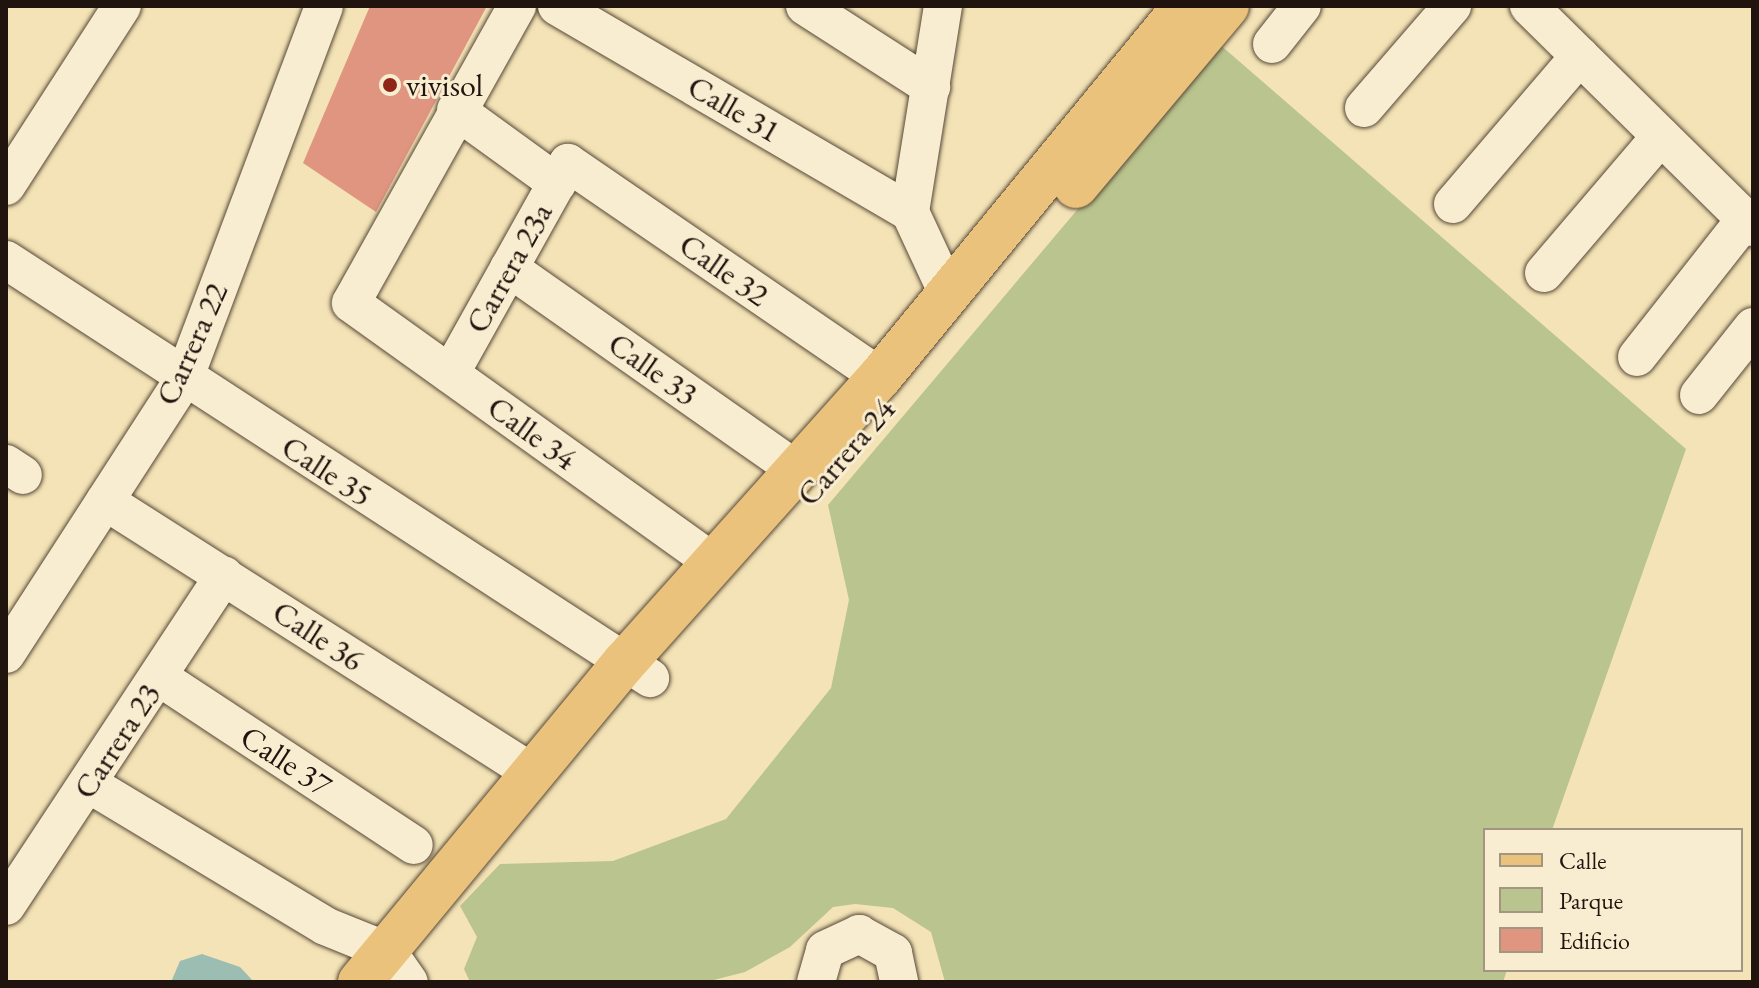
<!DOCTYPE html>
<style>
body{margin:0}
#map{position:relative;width:1759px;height:988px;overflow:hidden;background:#f4e3b6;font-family:"EB Garamond",serif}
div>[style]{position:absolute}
.green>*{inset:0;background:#bac48e}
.water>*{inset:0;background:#9cbdb2}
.building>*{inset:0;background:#e09581}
.roads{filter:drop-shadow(0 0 2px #564838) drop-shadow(0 0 2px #564838)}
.minor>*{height:38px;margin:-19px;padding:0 19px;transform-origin:19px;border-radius:19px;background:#f8edd0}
.major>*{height:44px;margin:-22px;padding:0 22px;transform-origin:22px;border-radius:22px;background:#eac27b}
.dots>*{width:22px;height:22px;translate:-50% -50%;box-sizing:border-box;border:4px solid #f8edd0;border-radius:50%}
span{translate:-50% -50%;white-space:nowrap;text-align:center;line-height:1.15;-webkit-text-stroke:6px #f8edd0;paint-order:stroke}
.poi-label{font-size:32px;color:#21140e}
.left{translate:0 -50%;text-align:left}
.street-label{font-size:32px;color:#21140e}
.frame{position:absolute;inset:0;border:8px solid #21140e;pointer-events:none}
.legend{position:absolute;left:1483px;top:828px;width:260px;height:144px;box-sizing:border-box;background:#f8edd0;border:2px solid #a29682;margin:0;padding:10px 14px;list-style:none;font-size:24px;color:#21140e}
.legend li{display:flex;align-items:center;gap:16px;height:40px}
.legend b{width:40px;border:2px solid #a29682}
</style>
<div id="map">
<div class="green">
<i style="clip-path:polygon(1218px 43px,1686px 449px,1552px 830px,1485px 830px,1485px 970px,1507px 970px,1503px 982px,945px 982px,931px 932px,893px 908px,855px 904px,833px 907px,790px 947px,745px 972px,706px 982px,470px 982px,464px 969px,477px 937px,460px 906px,500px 864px,613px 861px,726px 819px,831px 688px,849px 600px,828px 505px)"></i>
</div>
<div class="water">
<i style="clip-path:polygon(202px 954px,240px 967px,254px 982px,171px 982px,180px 961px)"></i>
</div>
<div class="building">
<i style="clip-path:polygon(370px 6px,487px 6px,376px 212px,303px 163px)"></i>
</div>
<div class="roads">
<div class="minor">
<i style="left:517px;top:6px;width:340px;rotate:119.2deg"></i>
<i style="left:351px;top:303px;width:445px;rotate:35.6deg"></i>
<i style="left:557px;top:6px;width:409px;rotate:30.3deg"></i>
<i style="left:805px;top:6px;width:150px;rotate:32.7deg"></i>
<i style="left:943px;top:6px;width:209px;rotate:99.1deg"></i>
<i style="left:910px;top:212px;width:90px;rotate:65.1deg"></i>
<i style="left:1529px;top:6px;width:315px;rotate:44.6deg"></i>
<i style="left:1272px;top:44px;width:48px;rotate:-51.7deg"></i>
<i style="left:1364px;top:108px;width:135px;rotate:-49.2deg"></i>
<i style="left:456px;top:110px;width:125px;rotate:35.9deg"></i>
<i style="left:6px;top:186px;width:214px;rotate:-57.2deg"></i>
<i style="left:1453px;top:204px;width:195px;rotate:-49.4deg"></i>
<i style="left:6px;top:260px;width:768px;rotate:32.99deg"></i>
<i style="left:509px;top:268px;width:351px;rotate:35.1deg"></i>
<i style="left:1544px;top:273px;width:180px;rotate:-49.5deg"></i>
<i style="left:1637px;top:357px;width:174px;rotate:-51.8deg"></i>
<i style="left:450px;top:374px;width:242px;rotate:-60.8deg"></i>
<i style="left:568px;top:163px;width:378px;rotate:34.4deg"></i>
<i style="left:1699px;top:395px;width:87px;rotate:-51.5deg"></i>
<i style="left:6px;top:464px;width:20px;rotate:33deg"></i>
<i style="left:105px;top:501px;width:505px;rotate:32.46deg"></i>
<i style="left:6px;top:654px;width:328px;rotate:-57.1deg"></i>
<i style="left:184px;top:379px;width:398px;rotate:-69.4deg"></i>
<i style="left:159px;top:677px;width:305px;rotate:33.4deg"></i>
<i style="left:89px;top:784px;width:275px;rotate:31deg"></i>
<i style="left:325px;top:926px;width:67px;rotate:22deg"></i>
<i style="left:387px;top:951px;width:38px;rotate:55deg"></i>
<i style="left:6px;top:906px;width:396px;rotate:-56.6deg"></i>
<i style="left:816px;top:982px;width:33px;rotate:-74deg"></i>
<i style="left:825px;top:950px;width:38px;rotate:-25deg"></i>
<i style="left:859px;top:934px;width:39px;rotate:29deg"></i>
<i style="left:893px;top:953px;width:30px;rotate:78deg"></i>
</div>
<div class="major">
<i style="left:1076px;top:186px;width:235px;rotate:-50deg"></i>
<i style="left:360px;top:982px;width:415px;rotate:-50.4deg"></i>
<i style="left:625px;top:662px;width:382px;rotate:-48.2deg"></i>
<i style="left:880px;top:377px;width:480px;rotate:-50.6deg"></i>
</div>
</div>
<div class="dots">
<i style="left:390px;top:85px;background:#8f2418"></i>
</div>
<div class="poi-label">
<span class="left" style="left:406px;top:85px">vivisol</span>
</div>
<div class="street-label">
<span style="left:734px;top:109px;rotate:30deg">Calle 31</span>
<span style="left:509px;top:268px;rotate:-61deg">Carrera 23a</span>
<span style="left:724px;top:270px;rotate:35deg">Calle 32</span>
<span style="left:192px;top:344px;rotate:-66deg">Carrera 22</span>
<span style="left:653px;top:369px;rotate:35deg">Calle 33</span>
<span style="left:532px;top:433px;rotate:36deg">Calle 34</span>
<span style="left:846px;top:452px;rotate:-49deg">Carrera 24</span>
<span style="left:327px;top:471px;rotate:33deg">Calle 35</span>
<span style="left:318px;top:636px;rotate:33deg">Calle 36</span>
<span style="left:117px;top:741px;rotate:-57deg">Carrera 23</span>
<span style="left:286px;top:761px;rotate:33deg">Calle 37</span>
</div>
<div class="frame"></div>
<ul class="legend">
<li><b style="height:10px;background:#eac27b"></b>Calle</li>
<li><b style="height:22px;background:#bac48e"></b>Parque</li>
<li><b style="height:22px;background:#e09581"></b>Edificio</li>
</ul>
</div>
